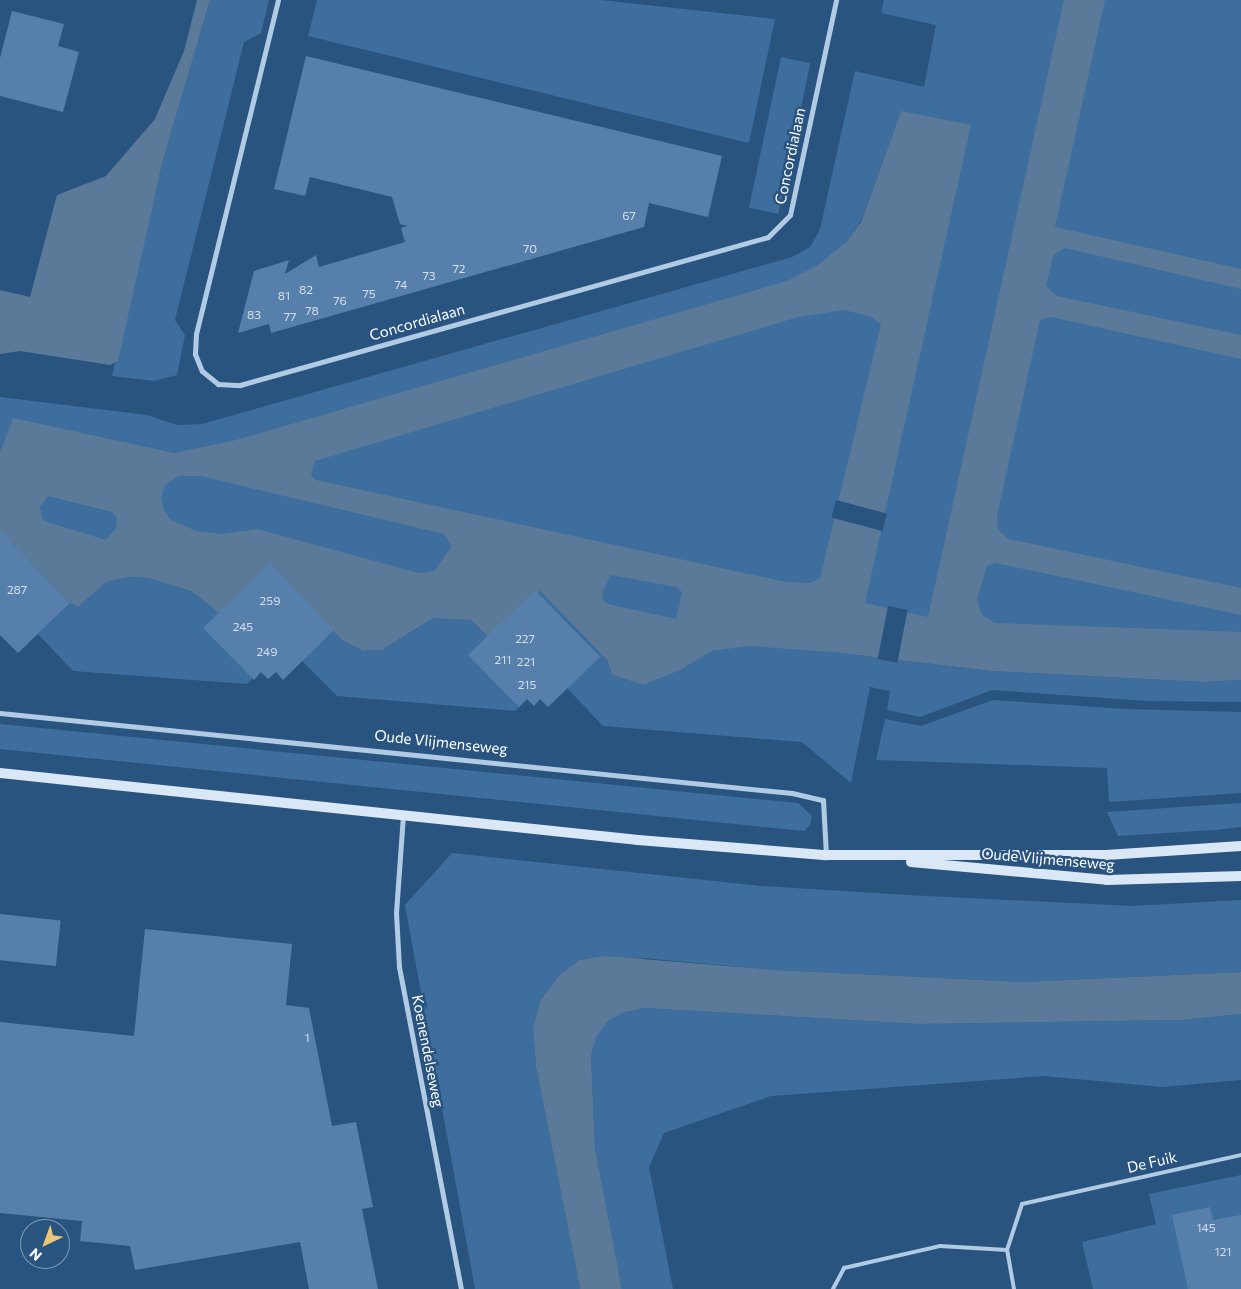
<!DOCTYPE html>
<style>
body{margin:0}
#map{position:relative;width:1241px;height:1289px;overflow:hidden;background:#295480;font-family:Commissioner,sans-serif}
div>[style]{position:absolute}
.green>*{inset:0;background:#3e6e9e;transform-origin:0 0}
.water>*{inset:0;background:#5b7998}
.pier>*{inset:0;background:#295480;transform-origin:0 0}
.building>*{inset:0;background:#5680ab;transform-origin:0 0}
.lane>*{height:4px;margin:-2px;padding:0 2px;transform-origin:2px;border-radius:2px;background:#b1cbe5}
.street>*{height:5px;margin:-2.5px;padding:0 2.5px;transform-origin:2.5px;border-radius:2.5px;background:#b1cbe5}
.secondary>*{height:10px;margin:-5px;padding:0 5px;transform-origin:5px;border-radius:5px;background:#dae7f6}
span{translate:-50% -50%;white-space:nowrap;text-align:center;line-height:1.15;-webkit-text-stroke:5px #295480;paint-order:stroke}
.number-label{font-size:12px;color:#d5dfea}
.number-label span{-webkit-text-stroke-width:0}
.street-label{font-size:15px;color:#fff}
.north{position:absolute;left:20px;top:1219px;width:50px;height:50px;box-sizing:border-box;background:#295480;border:1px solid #7f98b3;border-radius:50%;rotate:222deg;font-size:14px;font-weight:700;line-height:20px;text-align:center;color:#fff}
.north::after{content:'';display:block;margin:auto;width:18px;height:22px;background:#ecc578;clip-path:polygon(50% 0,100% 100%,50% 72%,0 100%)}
</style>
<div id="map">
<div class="green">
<i style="clip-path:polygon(210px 0,269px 0,261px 33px,244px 42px,175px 320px,185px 335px,177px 375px,154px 381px,112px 376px,162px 164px)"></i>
<i style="clip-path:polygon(317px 0,601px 0,775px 19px,749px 143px,308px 36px)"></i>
<i style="clip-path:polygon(evenodd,884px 0,1241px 0,1241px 669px,832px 652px,991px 671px,1203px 682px,1241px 680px,1241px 702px,1147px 701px,992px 690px,920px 717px,887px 710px,890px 691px,870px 687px,851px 783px,802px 742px,603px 726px,554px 674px,515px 711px,337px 696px,302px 661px,334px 630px,342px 640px,363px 651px,382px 650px,422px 625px,342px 583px,155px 559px,127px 577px,147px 578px,191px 591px,219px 613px,253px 678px,247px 684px,73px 671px,38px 634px,70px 603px,78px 607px,105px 582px,10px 502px,13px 418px,0 452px,0 397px,147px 415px,177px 425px,202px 424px,792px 257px,810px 247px,820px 229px,855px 71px,924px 87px,936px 25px,881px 13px,884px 0,901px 111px,899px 207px,844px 263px,801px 275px,818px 266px,847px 241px,861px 221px,901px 111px,884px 0,559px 561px,643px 685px,612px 675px,607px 660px,540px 591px,490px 639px,471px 620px,454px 619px,559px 561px)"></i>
<i style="left:781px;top:57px;width:30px;height:154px;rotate:12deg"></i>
<i style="clip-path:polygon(993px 700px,1125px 709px,1241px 712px,1241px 793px,1109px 802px,1107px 768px,876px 760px,885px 719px,921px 726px)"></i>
<i style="clip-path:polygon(0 724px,798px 803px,812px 816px,810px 825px,804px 831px,0 749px)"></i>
<i style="clip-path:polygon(1241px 803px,1241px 827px,1215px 830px,1118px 836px,1107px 812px)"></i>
<i style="clip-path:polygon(452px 853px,761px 886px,907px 895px,1132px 906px,1241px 900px,1241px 972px,1021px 982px,776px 970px,643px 958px,559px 975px,540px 1001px,533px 1028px,536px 1067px,580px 1289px,475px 1289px,405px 905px)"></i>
<i style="clip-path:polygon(644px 1008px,919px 1024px,1182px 1020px,1241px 1014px,1241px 1080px,1162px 1087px,1044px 1076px,771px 1096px,664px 1133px,649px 1167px,673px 1289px,622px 1289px,595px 1148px,591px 1055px,595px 1037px,608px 1021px,623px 1013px)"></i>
<i style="clip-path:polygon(1241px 1175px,1241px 1289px,1093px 1289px,1082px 1242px,1156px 1224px,1149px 1194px)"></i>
</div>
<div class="water">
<i style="clip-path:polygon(197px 0,210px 0,162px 164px,118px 361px,110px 365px,20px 351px,0 354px,0 290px,30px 297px,57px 195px,106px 176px,155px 119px,184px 51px)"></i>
<i style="clip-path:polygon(evenodd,1064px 0,1105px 0,1055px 227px,1241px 269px,1241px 289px,1065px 248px,1053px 256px,1046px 286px,1057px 296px,1241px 335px,1241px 359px,1051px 317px,1040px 320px,997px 516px,998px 530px,1009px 539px,1241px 588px,1241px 615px,996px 563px,987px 566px,977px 599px,981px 614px,995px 623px,1241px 632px,1241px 680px,1203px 682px,991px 671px,832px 652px,749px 646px,711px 651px,680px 670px,643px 685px,612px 675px,607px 660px,540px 591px,490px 639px,471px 620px,433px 618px,382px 650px,363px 651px,342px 640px,270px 564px,219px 613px,191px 591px,147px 578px,127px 577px,106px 582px,78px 607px,70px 603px,5px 537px,0 541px,0 452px,13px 418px,174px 453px,236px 440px,787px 281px,818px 265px,847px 241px,861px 222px,901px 111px,971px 125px,865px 603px,928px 617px,1064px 0,844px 310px,869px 316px,881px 324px,820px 578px,811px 583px,786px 582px,316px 480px,311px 475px,315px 461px,798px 317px,844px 310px,1064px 0,179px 476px,201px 476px,444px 534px,452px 546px,434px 571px,419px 573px,257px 529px,223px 534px,196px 531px,170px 519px,164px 510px,161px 498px,165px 485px,179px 476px,1064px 0,48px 496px,112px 512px,117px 518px,116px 528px,106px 540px,47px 522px,42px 519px,40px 507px,48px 496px,1064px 0,611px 575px,676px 587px,682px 592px,676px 619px,608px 604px,602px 599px,603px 591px,611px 575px)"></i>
<i style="clip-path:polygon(605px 956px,776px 970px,1021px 982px,1241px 972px,1241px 1014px,1182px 1020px,919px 1024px,644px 1008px,623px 1013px,608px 1021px,596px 1037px,591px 1055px,595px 1148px,622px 1289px,580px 1289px,536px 1067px,533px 1028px,540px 1001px,559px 975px,580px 960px)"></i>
</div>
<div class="pier">
<i style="left:836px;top:500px;width:53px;height:18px;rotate:15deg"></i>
<i style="left:888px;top:606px;width:20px;height:54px;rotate:11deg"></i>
</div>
<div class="building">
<i style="clip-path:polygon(12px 11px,64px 24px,58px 46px,79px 52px,63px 112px,0 96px,0 58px)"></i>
<i style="clip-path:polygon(306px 56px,722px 156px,708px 217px,649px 203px,644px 227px,271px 333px,269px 324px,238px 333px,254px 271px,289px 260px,285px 274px,316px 255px,319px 267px,405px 242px,401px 228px,408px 226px,400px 224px,392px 197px,310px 177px,305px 196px,274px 189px)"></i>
<i style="clip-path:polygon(0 531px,70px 603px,18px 653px,0 635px)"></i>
<i style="clip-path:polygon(270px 563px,334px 630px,283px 680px,276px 672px,268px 679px,261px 672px,254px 680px,203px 628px)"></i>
<i style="clip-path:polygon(535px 590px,600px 657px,548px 707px,540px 699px,534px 706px,527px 699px,519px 707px,468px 655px)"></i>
<i style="left:0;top:914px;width:61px;height:46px;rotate:6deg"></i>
<i style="clip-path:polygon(145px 929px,292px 944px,286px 1005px,309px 1008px,332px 1126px,356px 1122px,373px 1207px,362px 1209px,378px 1289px,309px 1289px,300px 1242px,135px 1270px,130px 1246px,80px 1241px,82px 1221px,0 1213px,0 1022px,134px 1036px)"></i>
<i style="clip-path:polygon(1210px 1207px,1213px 1220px,1241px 1215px,1241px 1289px,1188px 1289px,1172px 1215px)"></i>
</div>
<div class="lane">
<i style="left:833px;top:1289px;width:24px;rotate:-62deg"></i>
<i style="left:844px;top:1268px;width:98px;rotate:-12.9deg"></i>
<i style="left:940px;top:1246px;width:67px;rotate:3.4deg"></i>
<i style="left:1014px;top:1289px;width:40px;rotate:-100deg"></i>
<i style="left:1007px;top:1250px;width:48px;rotate:-71.9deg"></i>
<i style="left:1022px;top:1204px;width:224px;rotate:-12.6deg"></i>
</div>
<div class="street">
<i style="left:278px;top:0;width:344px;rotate:103.8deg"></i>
<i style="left:196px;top:334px;width:20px;rotate:93deg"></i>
<i style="left:195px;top:354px;width:18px;rotate:68deg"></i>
<i style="left:202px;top:371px;width:21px;rotate:39deg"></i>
<i style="left:218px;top:384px;width:22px;rotate:3deg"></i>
<i style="left:240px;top:385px;width:548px;rotate:-15.66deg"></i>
<i style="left:768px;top:237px;width:31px;rotate:-45deg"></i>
<i style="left:790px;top:215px;width:220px;rotate:-77.9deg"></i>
<i style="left:0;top:713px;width:796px;rotate:5.77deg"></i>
<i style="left:792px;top:793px;width:32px;rotate:13deg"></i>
<i style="left:823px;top:800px;width:55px;rotate:86.9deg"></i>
<i style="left:403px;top:815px;width:98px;rotate:94.1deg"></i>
<i style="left:396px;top:913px;width:54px;rotate:86.8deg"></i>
<i style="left:399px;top:967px;width:328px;rotate:79.1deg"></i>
</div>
<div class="secondary">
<i style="left:0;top:773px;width:642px;rotate:5.99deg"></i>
<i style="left:638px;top:840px;width:189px;rotate:4.6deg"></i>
<i style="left:826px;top:855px;width:280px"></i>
<i style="left:1106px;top:855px;width:135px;rotate:-3.8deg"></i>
<i style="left:911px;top:862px;width:197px;rotate:5.2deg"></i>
<i style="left:1107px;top:880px;width:134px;rotate:-1.7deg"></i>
</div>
<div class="number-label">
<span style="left:629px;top:216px">67</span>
<span style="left:530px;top:249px">70</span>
<span style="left:459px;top:269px">72</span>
<span style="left:429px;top:276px">73</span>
<span style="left:401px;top:285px">74</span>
<span style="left:306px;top:290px">82</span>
<span style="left:369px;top:294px">75</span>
<span style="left:284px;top:296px">81</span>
<span style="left:340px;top:301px">76</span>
<span style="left:312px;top:311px">78</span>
<span style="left:254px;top:315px">83</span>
<span style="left:290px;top:317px">77</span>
<span style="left:17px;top:590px">287</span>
<span style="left:270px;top:601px">259</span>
<span style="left:243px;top:627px">245</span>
<span style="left:525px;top:639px">227</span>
<span style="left:267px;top:652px">249</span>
<span style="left:503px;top:660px">211</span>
<span style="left:526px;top:662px">221</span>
<span style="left:527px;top:685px">215</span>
<span style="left:307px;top:1038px">1</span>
<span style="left:1206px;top:1228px">145</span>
<span style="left:1223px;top:1252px">121</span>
</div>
<div class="street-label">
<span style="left:790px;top:156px;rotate:-78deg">Concordialaan</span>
<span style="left:417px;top:322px;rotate:-16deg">Concordialaan</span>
<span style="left:441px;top:742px;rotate:6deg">Oude Vlijmenseweg</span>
<span style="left:1048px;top:859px;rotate:5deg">Oude Vlijmenseweg</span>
<span style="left:428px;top:1051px;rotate:79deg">Koenendelseweg</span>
<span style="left:1152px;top:1162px;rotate:-13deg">De Fuik</span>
</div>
<div class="north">N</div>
</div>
